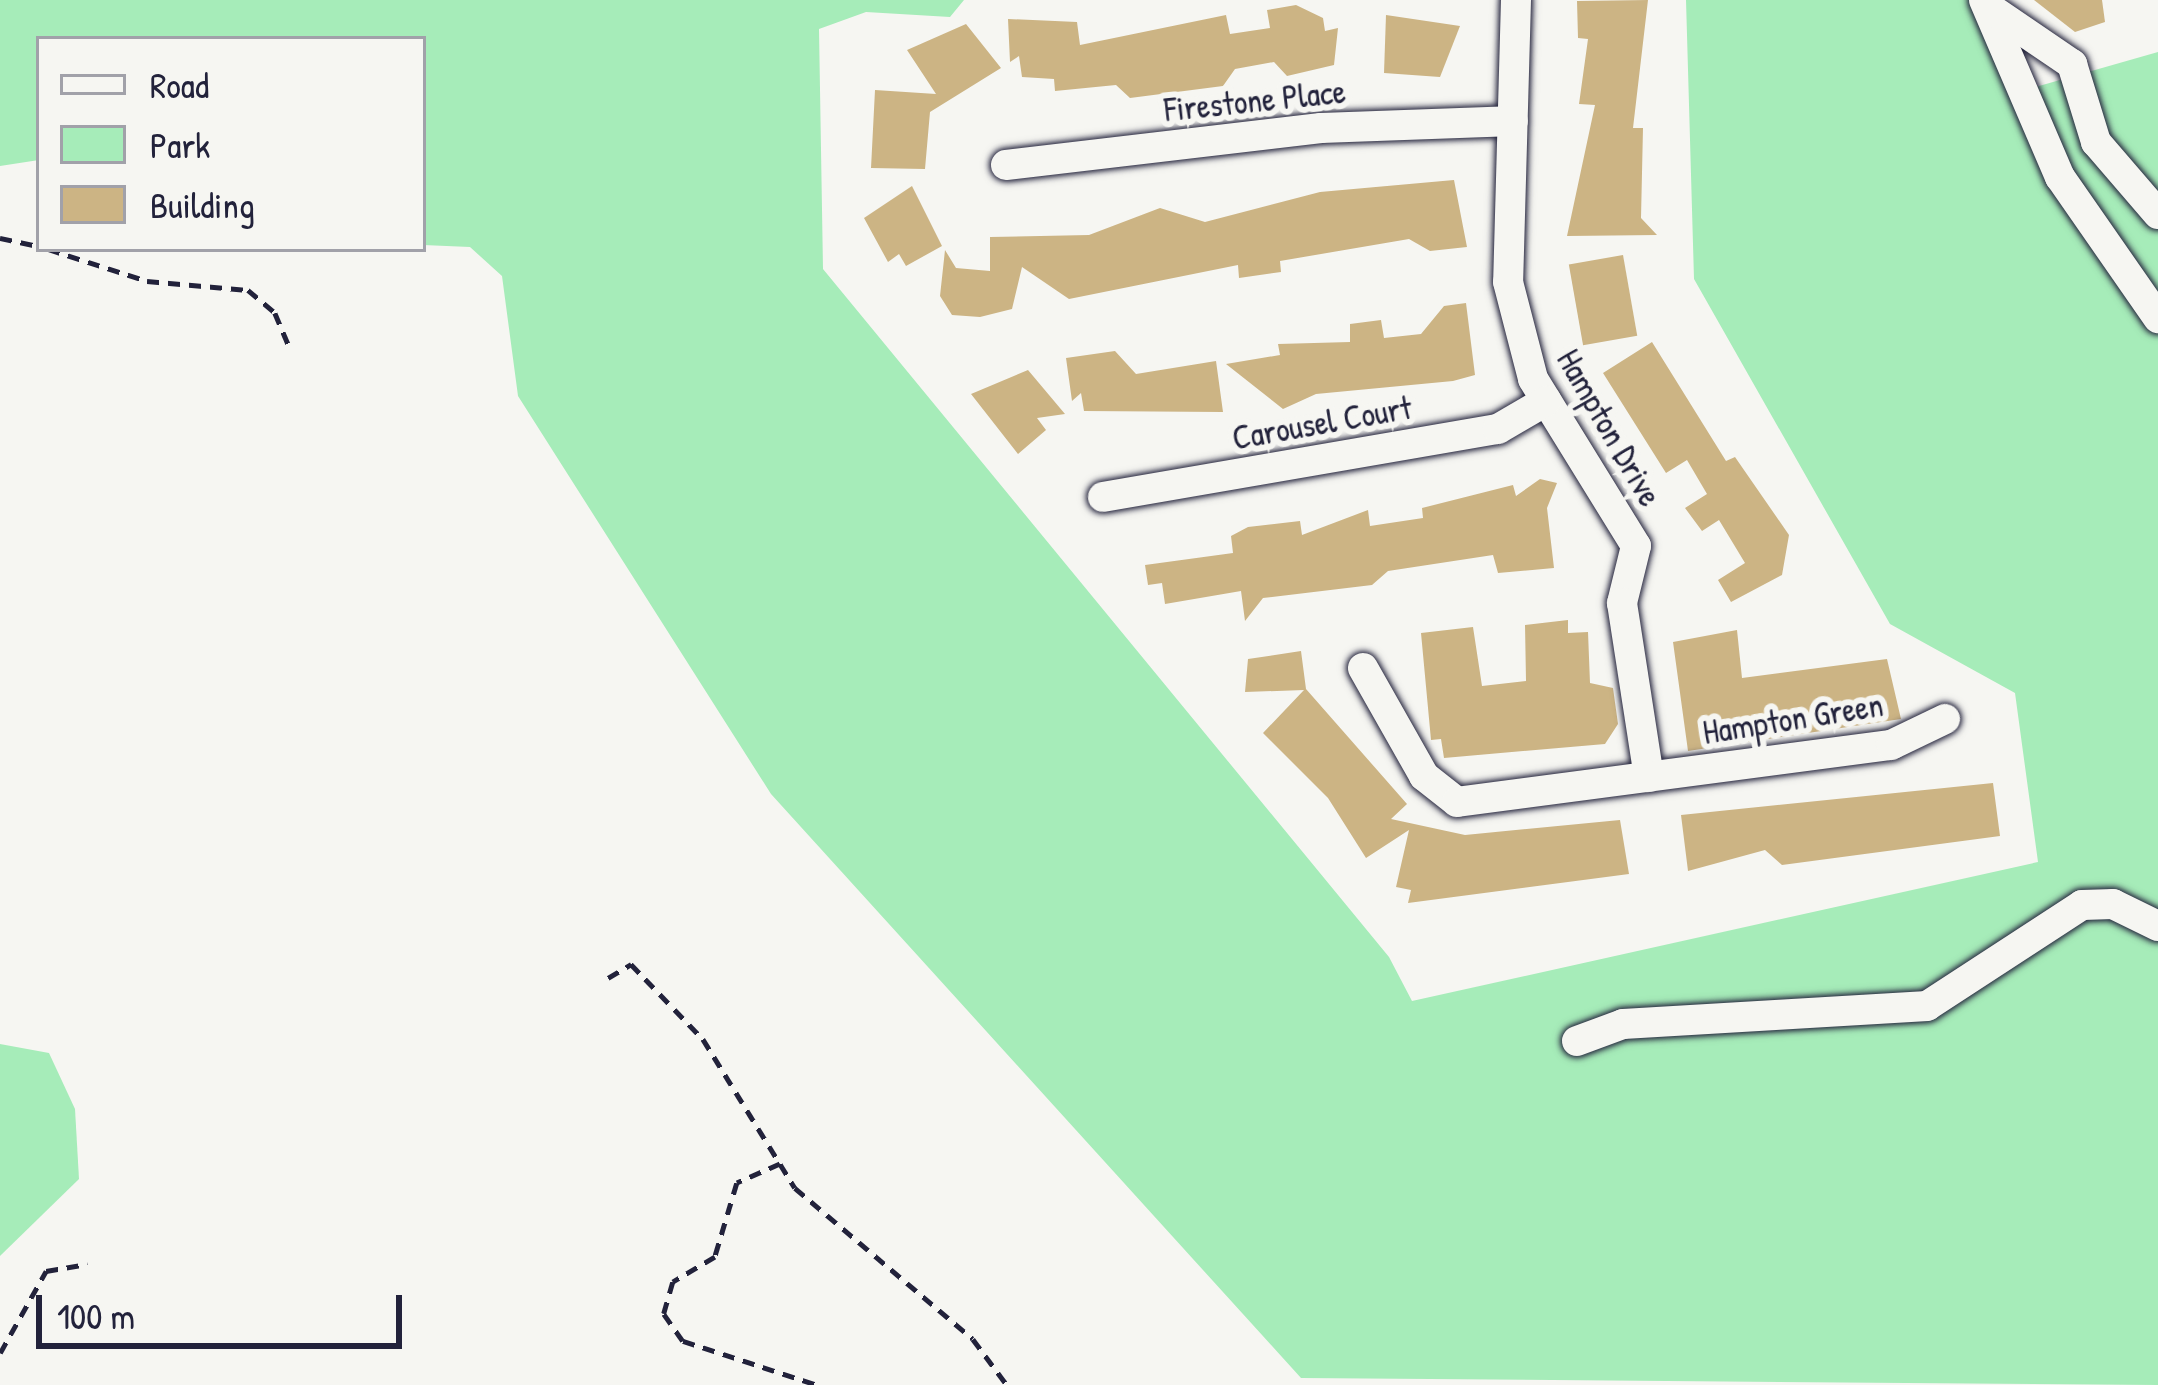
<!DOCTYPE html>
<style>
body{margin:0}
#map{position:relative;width:2158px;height:1385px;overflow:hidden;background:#f6f6f2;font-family:"Patrick Hand",sans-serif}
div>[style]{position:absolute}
.green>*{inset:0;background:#a6ecb9}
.building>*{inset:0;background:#ccb484;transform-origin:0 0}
.path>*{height:4.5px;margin-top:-2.25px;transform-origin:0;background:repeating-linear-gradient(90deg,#22223b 0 12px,transparent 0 21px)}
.roads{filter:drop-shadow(0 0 3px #22223b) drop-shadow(0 0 3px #22223b)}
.minor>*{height:30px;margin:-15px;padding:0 15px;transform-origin:15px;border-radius:15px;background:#f6f6f2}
span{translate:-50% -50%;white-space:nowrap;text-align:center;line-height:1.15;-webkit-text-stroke:12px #f6f6f2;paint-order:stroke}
.street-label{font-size:33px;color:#22223b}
.legend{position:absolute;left:36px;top:36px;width:390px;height:216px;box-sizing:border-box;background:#f6f6f2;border:3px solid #a1a1a9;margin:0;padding:15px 21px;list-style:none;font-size:36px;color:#22223b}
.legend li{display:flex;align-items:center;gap:24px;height:60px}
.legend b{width:60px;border:3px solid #a1a1a9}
.scale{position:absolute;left:36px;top:1295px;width:366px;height:54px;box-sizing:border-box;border:6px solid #22223b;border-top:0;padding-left:15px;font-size:36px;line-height:42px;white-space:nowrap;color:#22223b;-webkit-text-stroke:9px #f6f6f2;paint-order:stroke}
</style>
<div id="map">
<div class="green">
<i style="clip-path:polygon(0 0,964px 0,950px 17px,866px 12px,819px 29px,823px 269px,1389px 957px,1412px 1001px,2038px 862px,2015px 693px,1890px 624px,1694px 279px,1686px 0,1996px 0,2025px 90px,2158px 52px,2158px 1385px,1301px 1378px,771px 794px,518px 396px,502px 276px,470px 247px,423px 245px,423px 39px,39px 39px,39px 160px,0 166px)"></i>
<i style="clip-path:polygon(0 1044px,49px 1053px,75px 1109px,79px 1179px,0 1256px)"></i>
</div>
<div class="building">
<i style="clip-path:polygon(1648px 0,1633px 128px,1643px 128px,1641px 218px,1657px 235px,1567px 236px,1595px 105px,1579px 104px,1588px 39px,1578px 38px,1577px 1px)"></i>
<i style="clip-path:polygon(2034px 0,2102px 0,2105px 22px,2075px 32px)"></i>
<i style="clip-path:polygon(1296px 5px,1323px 18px,1325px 31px,1338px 28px,1334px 65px,1287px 76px,1274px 62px,1235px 69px,1223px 86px,1130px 98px,1116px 85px,1055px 91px,1054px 79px,1022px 77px,1019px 56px,1010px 62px,1008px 19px,1077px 22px,1080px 45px,1226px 15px,1230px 34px,1270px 28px,1267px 10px)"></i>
<i style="clip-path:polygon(1386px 15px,1460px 26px,1440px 77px,1384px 73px)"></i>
<i style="clip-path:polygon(966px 24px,1001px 68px,930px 112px,925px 169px,871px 168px,875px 90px,936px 94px,907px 50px)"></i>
<i style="clip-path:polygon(1454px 180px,1467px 247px,1430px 251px,1409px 239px,1280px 261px,1281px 272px,1239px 278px,1238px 265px,1069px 299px,1022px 267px,1012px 309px,980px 317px,952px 315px,940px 296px,945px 250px,956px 268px,990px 271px,990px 237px,1089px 235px,1160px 208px,1205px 222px,1320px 192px)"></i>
<i style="clip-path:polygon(912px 186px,942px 246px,906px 266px,899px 254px,888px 262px,864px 218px)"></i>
<i style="left:1623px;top:255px;width:82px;height:55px;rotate:80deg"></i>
<i style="clip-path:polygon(1466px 303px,1475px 375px,1453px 381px,1316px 394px,1283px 409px,1226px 364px,1280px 355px,1278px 344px,1350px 342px,1350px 324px,1381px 320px,1384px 338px,1421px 334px,1444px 306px)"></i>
<i style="clip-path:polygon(1652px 342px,1726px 461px,1735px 457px,1789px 535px,1782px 575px,1731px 602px,1718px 580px,1745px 563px,1719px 520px,1702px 531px,1685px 508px,1707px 494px,1687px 460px,1666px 473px,1603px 373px)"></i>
<i style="clip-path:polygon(1115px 351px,1136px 374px,1216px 361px,1223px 412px,1084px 411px,1081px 393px,1072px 401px,1066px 358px)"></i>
<i style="clip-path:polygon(1028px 370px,1065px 414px,1037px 418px,1046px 430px,1018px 454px,971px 394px)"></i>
<i style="clip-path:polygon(1540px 479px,1557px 483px,1547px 508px,1554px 568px,1498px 573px,1493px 555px,1388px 571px,1372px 585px,1263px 598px,1245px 621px,1241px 591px,1165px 604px,1162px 583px,1148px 585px,1145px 565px,1233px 553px,1231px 536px,1248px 527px,1300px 521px,1302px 535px,1368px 510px,1370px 526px,1423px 518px,1422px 508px,1513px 485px,1516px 496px)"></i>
<i style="clip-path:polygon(1568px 620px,1568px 633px,1588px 632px,1590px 683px,1613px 688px,1618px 724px,1605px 744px,1444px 758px,1441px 739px,1431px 740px,1421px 633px,1473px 627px,1482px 686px,1526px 681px,1525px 625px)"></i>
<i style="clip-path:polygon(1737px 630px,1742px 678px,1887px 659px,1901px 719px,1688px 751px,1673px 642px)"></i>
<i style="clip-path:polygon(1301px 651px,1306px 689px,1407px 804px,1391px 819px,1465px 835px,1620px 820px,1629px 874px,1408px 903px,1411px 890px,1396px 887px,1409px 830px,1366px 858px,1328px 798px,1263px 733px,1304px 690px,1245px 692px,1248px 659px)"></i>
<i style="clip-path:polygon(1993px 783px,2000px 836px,1782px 865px,1765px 850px,1688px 871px,1681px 815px)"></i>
</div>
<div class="path">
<i style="left:0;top:238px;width:40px;rotate:12deg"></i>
<i style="left:48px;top:249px;width:104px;rotate:17.9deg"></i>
<i style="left:147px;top:281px;width:101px;rotate:5.1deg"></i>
<i style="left:248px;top:290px;width:35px;rotate:40deg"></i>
<i style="left:275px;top:313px;width:39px;rotate:67deg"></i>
<i style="left:608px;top:978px;width:27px;rotate:-31deg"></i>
<i style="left:631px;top:964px;width:104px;rotate:46.2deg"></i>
<i style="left:703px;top:1039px;width:175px;rotate:58.3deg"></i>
<i style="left:795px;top:1188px;width:233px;rotate:40.3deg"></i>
<i style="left:973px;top:1339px;width:57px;rotate:53.5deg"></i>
<i style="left:780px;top:1164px;width:47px;rotate:156.2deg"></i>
<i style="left:737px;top:1183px;width:77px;rotate:106.6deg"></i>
<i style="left:715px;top:1257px;width:49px;rotate:149.2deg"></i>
<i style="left:673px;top:1282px;width:33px;rotate:106deg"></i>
<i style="left:664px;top:1314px;width:33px;rotate:55deg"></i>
<i style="left:683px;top:1341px;width:142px;rotate:18.1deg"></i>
<i style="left:0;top:1353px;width:94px;rotate:-60.7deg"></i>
<i style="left:46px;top:1271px;width:42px;rotate:-9.7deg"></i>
</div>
<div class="roads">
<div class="minor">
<i style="left:1516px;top:0;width:282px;rotate:91.6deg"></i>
<i style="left:1508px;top:282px;width:100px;rotate:75.5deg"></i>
<i style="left:1533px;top:379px;width:196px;rotate:58.3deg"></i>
<i style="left:1636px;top:546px;width:59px;rotate:103.8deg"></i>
<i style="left:1622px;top:603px;width:176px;rotate:81.2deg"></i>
<i style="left:1984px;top:0;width:193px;rotate:66.8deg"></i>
<i style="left:2060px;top:177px;width:172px;rotate:55.2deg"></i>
<i style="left:1988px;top:7px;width:102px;rotate:34.2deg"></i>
<i style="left:2072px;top:64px;width:82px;rotate:72.9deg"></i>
<i style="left:2096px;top:142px;width:95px;rotate:49.3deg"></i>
<i style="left:1006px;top:165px;width:317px;rotate:-6.7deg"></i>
<i style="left:1321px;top:128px;width:192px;rotate:-2.1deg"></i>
<i style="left:1103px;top:497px;width:401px;rotate:-9.8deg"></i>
<i style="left:1498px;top:429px;width:56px;rotate:-30.3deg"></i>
<i style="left:1363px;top:668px;width:124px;rotate:60.5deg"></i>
<i style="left:1424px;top:776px;width:42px;rotate:38.2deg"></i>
<i style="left:1457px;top:802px;width:438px;rotate:-7.5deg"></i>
<i style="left:1891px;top:745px;width:60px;rotate:-25.7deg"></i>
<i style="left:1577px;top:1041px;width:49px;rotate:-20.3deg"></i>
<i style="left:1623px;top:1024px;width:305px;rotate:-3.4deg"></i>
<i style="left:1927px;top:1006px;width:185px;rotate:-33.1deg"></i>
<i style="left:2082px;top:905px;width:31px;rotate:-2deg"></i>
<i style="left:2113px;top:904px;width:50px;rotate:26.1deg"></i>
</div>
</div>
<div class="street-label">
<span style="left:1255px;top:101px;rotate:-6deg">Firestone Place</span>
<span style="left:1322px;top:423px;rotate:-10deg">Carousel Court</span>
<span style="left:1609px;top:428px;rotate:60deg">Hampton Drive</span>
<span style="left:1793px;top:719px;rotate:-9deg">Hampton Green</span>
</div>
<ul class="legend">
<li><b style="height:15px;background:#f6f6f2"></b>Road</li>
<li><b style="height:33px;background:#a6ecb9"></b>Park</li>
<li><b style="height:33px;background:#ccb484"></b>Building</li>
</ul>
<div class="scale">100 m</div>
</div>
